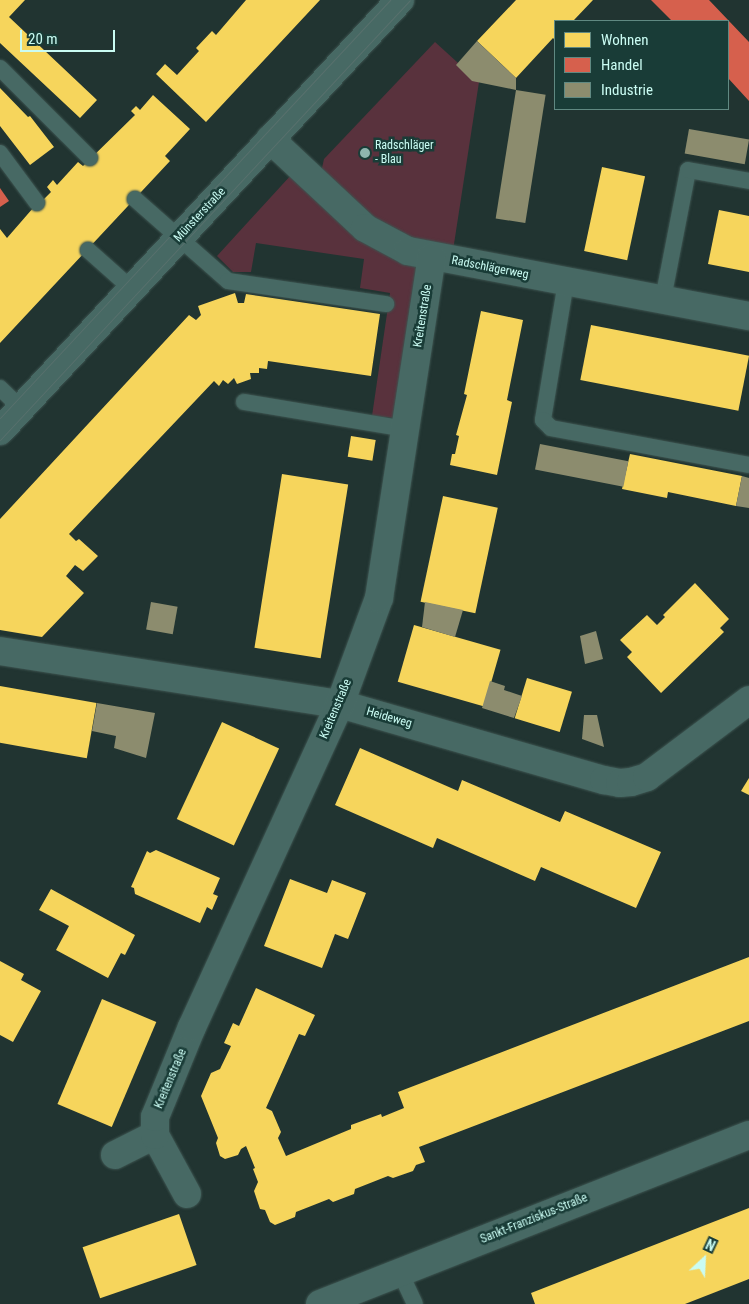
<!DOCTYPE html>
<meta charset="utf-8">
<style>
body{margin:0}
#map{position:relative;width:749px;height:1304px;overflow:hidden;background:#213431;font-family:"Roboto Condensed",sans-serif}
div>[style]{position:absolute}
.green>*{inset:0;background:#59323d}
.homes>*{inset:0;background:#f6d55c;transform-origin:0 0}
.shops>*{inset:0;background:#d6604d}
.industry>*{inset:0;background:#8c8c6e;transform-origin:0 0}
.roads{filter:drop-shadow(0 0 1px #3d5450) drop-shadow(0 0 1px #3d5450)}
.lane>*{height:16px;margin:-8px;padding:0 8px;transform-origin:8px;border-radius:8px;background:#476964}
.street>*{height:28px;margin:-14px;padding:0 14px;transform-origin:14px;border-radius:14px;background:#476964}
.secondary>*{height:28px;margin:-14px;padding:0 14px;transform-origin:14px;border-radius:14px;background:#476964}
.tram>*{height:1px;margin:-0.5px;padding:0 0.5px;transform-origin:0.5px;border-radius:0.5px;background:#58706d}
.dots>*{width:14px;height:14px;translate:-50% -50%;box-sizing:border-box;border:2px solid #193c37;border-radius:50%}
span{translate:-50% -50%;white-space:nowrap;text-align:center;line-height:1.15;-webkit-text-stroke:5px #193c37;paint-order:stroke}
.poi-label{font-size:12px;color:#cafcf3}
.left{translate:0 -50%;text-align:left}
.street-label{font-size:12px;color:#cafcf3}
.legend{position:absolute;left:554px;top:20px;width:175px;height:90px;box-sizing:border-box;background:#193c37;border:1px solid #608982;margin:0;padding:6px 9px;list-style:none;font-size:15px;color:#cafcf3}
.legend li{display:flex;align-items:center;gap:10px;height:25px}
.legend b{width:25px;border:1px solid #608982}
.north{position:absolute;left:679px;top:1234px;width:50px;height:50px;-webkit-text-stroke:4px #193c37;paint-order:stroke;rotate:25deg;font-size:14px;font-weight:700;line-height:20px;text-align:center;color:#cafcf3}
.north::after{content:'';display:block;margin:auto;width:18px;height:22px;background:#cafcf3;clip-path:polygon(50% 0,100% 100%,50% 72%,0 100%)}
.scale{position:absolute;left:20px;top:30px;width:95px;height:22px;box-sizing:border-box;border:2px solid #cafcf3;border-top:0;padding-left:6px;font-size:15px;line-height:18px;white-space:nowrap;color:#cafcf3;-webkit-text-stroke:4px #193c37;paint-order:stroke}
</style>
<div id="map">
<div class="green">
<i style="clip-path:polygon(435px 42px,479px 82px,452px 257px,384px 231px,324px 175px,322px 168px,324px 159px)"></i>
<i style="clip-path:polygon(292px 174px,403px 260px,417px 268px,395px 418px,372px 416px,390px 293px,360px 288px,364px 259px,256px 243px,251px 272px,233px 272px,217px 256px)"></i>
</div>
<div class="homes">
<i style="clip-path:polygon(0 0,25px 0,9px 17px,97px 100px,80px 118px,0 43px)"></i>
<i style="clip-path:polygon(246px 0,320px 0,206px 122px,156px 74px,165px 64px,177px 75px,199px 51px,196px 48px,212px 31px,216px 35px)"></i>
<i style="clip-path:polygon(516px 0,593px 0,574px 20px,576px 21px,555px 21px,555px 40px,553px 38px,516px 78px,477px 41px)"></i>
<i style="clip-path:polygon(0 88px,28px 117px,30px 116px,54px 147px,30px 165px,0 126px)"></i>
<i style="clip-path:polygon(153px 95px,190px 129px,165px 156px,170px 161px,0 343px,0 229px,7px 238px,40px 200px,42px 201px,51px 192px,47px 187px,53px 180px,57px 185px,78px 162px,83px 166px,135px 115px,131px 111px,136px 106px,140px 110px)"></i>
<i style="left:602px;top:167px;width:44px;height:86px;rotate:12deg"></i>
<i style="clip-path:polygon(719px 210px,749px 216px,749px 272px,708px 264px)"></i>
<i style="clip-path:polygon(235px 293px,238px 303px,244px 303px,246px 294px,380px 314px,371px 376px,268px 361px,267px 369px,259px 368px,259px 373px,250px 373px,251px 379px,237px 384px,234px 378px,228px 384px,223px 380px,219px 386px,214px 381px,69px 534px,76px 541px,79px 539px,98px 556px,83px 571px,75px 565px,66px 576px,84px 593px,42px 637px,0 630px,0 519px,189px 315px,196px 320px,201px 315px,198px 306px)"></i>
<i style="clip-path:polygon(481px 311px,523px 320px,507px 400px,512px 402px,497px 475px,450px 465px,452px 454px,455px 454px,459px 436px,456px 435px,467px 395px,464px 394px)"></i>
<i style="left:591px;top:325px;width:161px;height:56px;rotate:11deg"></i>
<i style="left:351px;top:436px;width:25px;height:21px;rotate:9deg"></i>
<i style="clip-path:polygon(630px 454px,742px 476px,736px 506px,668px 492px,667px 498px,622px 489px)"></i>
<i style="left:282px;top:474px;width:67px;height:176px;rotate:9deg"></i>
<i style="left:443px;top:496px;width:56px;height:108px;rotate:12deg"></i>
<i style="clip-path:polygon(695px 583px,729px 619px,720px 628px,724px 632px,661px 693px,627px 657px,632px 652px,620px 640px,647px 615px,657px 625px,665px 617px,663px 615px)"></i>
<i style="left:414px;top:625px;width:90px;height:59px;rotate:16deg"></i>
<i style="left:527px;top:678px;width:47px;height:42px;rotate:17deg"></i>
<i style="left:0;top:686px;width:98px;height:56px;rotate:10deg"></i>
<i style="left:222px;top:722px;width:63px;height:107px;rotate:25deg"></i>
<i style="clip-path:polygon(360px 748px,458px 791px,462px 780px,560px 822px,565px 811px,661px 852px,636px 908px,541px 867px,535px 881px,437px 838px,433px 848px,335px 805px)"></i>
<i style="clip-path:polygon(749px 778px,749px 795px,741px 791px)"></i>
<i style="clip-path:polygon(156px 850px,220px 878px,213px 894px,218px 896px,212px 910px,207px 907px,200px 923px,135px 894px,134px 888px,131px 887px,147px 851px,150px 853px)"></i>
<i style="clip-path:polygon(290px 879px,327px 893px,332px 880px,366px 893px,348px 939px,335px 934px,322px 968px,264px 946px)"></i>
<i style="clip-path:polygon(51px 889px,135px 935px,125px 955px,121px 953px,108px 978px,56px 950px,69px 926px,39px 910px)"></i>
<i style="clip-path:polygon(749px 957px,749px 1021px,419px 1147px,425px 1162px,416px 1165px,413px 1171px,393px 1178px,388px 1176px,355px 1189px,354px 1194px,333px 1202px,329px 1199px,296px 1212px,295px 1217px,275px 1225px,270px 1222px,265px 1210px,260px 1209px,254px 1191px,258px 1182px,253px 1169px,255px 1168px,246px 1146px,241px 1149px,238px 1155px,225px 1159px,220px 1156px,216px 1143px,218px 1138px,201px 1096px,211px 1073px,220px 1069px,231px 1046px,224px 1043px,233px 1023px,239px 1026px,256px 988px,315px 1015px,305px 1036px,299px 1034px,266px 1108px,272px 1111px,281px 1132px,278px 1138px,286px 1156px,351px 1129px,351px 1125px,381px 1114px,382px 1117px,404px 1108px,398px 1092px)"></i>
<i style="clip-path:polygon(0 961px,24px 974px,21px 980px,41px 991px,13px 1042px,0 1035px)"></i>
<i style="left:102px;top:999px;width:59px;height:114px;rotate:23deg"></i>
<i style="clip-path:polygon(749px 1208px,749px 1279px,685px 1304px,535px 1304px,531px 1293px)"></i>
<i style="left:179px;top:1214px;width:54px;height:102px;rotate:71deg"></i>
</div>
<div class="shops">
<i style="clip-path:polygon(651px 0,709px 0,749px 42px,749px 101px,728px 78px,728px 21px,672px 21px)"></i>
<i style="clip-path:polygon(0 188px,9px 201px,0 207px)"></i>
</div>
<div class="industry">
<i style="clip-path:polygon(477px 41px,516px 78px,516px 90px,472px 81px,456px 65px)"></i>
<i style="left:516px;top:90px;width:30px;height:130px;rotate:9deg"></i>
<i style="left:689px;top:129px;width:61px;height:25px;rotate:10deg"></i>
<i style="left:540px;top:444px;width:90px;height:26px;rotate:11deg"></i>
<i style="clip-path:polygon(742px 476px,749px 478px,749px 508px,736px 506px)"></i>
<i style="left:151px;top:602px;width:27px;height:28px;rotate:10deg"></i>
<i style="clip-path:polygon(425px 602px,463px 610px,455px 637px,422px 627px)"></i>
<i style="clip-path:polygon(596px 631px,603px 659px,585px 664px,580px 636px)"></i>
<i style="clip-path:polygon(490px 681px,505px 686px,504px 690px,522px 696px,514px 718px,482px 708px)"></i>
<i style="clip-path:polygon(97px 703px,155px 713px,146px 758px,114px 748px,116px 736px,92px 731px)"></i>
<i style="clip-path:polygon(584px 715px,597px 715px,604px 747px,582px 739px)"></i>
</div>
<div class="roads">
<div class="lane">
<i style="left:0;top:68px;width:127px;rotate:45deg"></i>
<i style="left:0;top:153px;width:62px;rotate:53.5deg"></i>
<i style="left:135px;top:199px;width:124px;rotate:41.4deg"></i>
<i style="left:228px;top:281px;width:160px;rotate:8.3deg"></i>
<i style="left:88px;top:250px;width:59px;rotate:41.6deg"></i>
<i style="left:566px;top:282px;width:140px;rotate:99.5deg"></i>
<i style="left:543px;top:420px;width:11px;rotate:45deg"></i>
<i style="left:551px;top:428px;width:201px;rotate:10.6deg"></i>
<i style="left:663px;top:299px;width:131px;rotate:-79deg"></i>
<i style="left:688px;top:170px;width:62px;rotate:10.2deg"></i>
<i style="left:0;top:388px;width:29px;rotate:44deg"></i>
<i style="left:244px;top:402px;width:163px;rotate:9.5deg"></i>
<i style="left:400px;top:1272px;width:35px;rotate:65deg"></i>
</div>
<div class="street">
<i style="left:270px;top:139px;width:130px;rotate:43.1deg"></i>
<i style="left:365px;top:228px;width:49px;rotate:28.1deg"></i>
<i style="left:408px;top:251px;width:347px;rotate:10.8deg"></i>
<i style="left:0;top:651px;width:344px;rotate:8.9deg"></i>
<i style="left:340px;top:704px;width:275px;rotate:16.1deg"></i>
<i style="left:604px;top:780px;width:16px;rotate:11deg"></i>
<i style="left:620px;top:783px;width:11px;rotate:-5deg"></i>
<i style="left:631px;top:782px;width:17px;rotate:-17deg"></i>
<i style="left:647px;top:777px;width:128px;rotate:-37deg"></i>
<i style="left:115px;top:1155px;width:45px;rotate:-26.6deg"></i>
<i style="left:187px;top:1194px;width:67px;rotate:-118.5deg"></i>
<i style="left:155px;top:1135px;width:18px;rotate:-90deg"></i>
<i style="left:155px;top:1117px;width:97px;rotate:-67.7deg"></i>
<i style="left:192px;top:1027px;width:355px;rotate:-65.4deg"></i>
<i style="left:340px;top:704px;width:113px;rotate:-69.8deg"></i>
<i style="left:379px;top:598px;width:345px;rotate:-81.2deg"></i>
</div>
<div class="secondary">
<i style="left:0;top:431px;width:588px;rotate:-47.14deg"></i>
<i style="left:320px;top:1304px;width:461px;rotate:-21.5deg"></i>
</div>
</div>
<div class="tram">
<i style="left:0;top:418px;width:572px;rotate:-46.98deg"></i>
<i style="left:0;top:440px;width:601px;rotate:-47.02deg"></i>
</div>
<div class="dots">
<i style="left:365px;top:153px;background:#8fb6af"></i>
</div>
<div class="poi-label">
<span class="left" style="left:375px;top:153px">Radschläger<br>- Blau</span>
</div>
<div class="street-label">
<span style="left:200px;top:215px;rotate:-47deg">Münsterstraße</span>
<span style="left:490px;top:268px;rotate:11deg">Radschlägerweg</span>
<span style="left:423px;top:316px;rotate:-81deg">Kreitenstraße</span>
<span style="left:336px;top:709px;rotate:-67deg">Kreitenstraße</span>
<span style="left:389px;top:718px;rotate:16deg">Heideweg</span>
<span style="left:171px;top:1079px;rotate:-67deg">Kreitenstraße</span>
<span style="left:534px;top:1219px;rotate:-22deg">Sankt-Franziskus-Straße</span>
</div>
<ul class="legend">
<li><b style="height:14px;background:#f6d55c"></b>Wohnen</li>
<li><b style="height:14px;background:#d6604d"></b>Handel</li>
<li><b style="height:14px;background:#8c8c6e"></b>Industrie</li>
</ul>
<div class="north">N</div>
<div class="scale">20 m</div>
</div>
